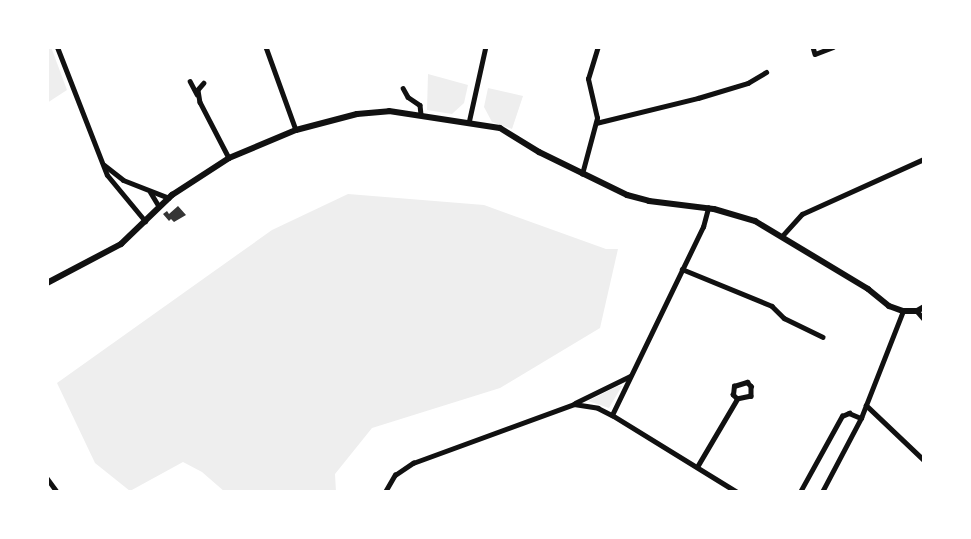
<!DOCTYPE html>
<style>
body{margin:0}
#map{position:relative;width:971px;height:539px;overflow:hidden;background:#fff;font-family:Inter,sans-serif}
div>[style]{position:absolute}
.green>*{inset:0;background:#eee}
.building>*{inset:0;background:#353535}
.minor>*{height:4.5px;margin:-2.25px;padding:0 2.25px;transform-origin:2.25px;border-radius:2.25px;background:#111}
.secondary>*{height:5px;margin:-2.5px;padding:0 2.5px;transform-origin:2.5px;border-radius:2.5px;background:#111}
.primary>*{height:6px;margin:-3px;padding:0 3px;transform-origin:3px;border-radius:3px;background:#111}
span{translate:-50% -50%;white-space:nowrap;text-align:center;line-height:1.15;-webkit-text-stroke:5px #fff;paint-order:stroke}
.frame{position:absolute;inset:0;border:49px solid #fff;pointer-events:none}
</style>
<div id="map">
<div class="green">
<i style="clip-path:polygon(47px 47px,51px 47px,67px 90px,47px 103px)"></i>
<i style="clip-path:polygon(428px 74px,468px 85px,464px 103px,452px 114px,427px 110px)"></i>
<i style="clip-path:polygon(488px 88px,523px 96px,512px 129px,492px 122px,484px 107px)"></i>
<i style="clip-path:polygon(348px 194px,484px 205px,606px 249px,618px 249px,600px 328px,500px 388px,372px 428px,335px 474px,336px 492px,225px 492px,202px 472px,183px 462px,130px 491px,95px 463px,57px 383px,272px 230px)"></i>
<i style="clip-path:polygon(618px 386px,622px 386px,609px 408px,588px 401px)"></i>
</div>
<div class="building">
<i style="clip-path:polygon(178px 206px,186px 215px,174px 222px,171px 219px,169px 221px,163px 214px,167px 211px,169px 214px)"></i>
</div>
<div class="minor">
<i style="left:266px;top:47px;width:88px;rotate:70.1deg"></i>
<i style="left:813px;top:47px;width:7px;rotate:74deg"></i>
<i style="left:815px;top:54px;width:19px;rotate:-21deg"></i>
<i style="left:190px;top:81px;width:15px;rotate:62deg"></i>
<i style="left:204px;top:83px;width:9px;rotate:131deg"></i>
<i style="left:198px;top:90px;width:12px;rotate:81deg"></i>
<i style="left:200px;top:102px;width:63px;rotate:62.6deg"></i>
<i style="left:403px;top:88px;width:10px;rotate:61deg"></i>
<i style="left:408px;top:97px;width:14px;rotate:34deg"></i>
<i style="left:420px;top:105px;width:10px;rotate:84deg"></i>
<i style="left:469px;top:121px;width:74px;rotate:-77.5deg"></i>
<i style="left:596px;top:123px;width:105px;rotate:-13.8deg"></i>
<i style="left:698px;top:98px;width:52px;rotate:-16.7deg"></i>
<i style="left:748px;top:83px;width:21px;rotate:-31deg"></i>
<i style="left:582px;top:174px;width:58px;rotate:-75deg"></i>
<i style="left:597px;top:118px;width:40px;rotate:-103deg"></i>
<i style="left:588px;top:79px;width:34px;rotate:-73deg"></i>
<i style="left:783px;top:235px;width:28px;rotate:-48deg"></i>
<i style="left:802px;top:214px;width:134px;rotate:-24.3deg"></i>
<i style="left:682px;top:269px;width:97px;rotate:22.3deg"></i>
<i style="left:772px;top:306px;width:17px;rotate:45deg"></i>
<i style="left:784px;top:318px;width:43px;rotate:26deg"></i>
<i style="left:917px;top:311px;width:11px;rotate:49deg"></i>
<i style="left:575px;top:403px;width:61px;rotate:-26.1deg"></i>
<i style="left:866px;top:405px;width:80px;rotate:43.5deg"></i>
<i style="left:612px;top:415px;width:209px;rotate:-64.2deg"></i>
<i style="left:703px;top:227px;width:20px;rotate:-75deg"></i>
<i style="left:697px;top:467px;width:79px;rotate:-59.5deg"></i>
<i style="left:737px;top:399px;width:6px;rotate:-135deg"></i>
<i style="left:733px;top:395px;width:9px;rotate:-84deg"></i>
<i style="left:734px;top:386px;width:14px;rotate:-17deg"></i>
<i style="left:747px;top:382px;width:6px;rotate:45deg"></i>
<i style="left:751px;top:386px;width:10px;rotate:90deg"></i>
<i style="left:751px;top:396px;width:14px;rotate:168deg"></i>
<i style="left:47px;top:478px;width:17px;rotate:54deg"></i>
<i style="left:385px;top:492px;width:20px;rotate:-60deg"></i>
<i style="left:395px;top:475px;width:22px;rotate:-34deg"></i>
<i style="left:413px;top:463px;width:171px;rotate:-20.1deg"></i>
<i style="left:574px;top:404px;width:24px;rotate:9deg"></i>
<i style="left:598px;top:408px;width:16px;rotate:27deg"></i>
<i style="left:612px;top:415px;width:147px;rotate:31.6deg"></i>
<i style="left:800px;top:492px;width:87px;rotate:-61.1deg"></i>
<i style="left:842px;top:416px;width:8px;rotate:-23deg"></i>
<i style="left:849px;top:413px;width:13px;rotate:23deg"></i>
<i style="left:822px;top:492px;width:84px;rotate:-62.2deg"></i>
<i style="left:861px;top:418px;width:115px;rotate:-68.6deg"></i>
</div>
<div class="secondary">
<i style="left:57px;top:47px;width:137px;rotate:68.7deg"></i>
<i style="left:107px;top:175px;width:60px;rotate:50.4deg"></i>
<i style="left:104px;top:165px;width:24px;rotate:38deg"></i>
<i style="left:123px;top:180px;width:49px;rotate:21.4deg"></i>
<i style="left:150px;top:192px;width:17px;rotate:59deg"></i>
</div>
<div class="primary">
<i style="left:47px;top:283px;width:84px;rotate:-27.8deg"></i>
<i style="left:121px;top:244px;width:71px;rotate:-43.9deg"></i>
<i style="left:172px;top:195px;width:68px;rotate:-33deg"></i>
<i style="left:229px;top:158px;width:73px;rotate:-22.7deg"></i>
<i style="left:296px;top:130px;width:63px;rotate:-14.7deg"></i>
<i style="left:357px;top:114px;width:32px;rotate:-5deg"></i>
<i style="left:389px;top:111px;width:112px;rotate:8.7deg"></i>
<i style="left:500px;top:128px;width:46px;rotate:31.6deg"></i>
<i style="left:539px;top:152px;width:98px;rotate:26deg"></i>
<i style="left:627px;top:195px;width:23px;rotate:15deg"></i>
<i style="left:649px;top:201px;width:65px;rotate:7deg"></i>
<i style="left:714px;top:209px;width:43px;rotate:16.3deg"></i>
<i style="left:755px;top:221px;width:132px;rotate:31deg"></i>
<i style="left:868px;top:289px;width:27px;rotate:39deg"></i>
<i style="left:889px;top:306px;width:15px;rotate:20deg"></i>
<i style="left:903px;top:311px;width:14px"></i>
<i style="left:917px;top:311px;width:8px;rotate:-30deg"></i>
</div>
<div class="frame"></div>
</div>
